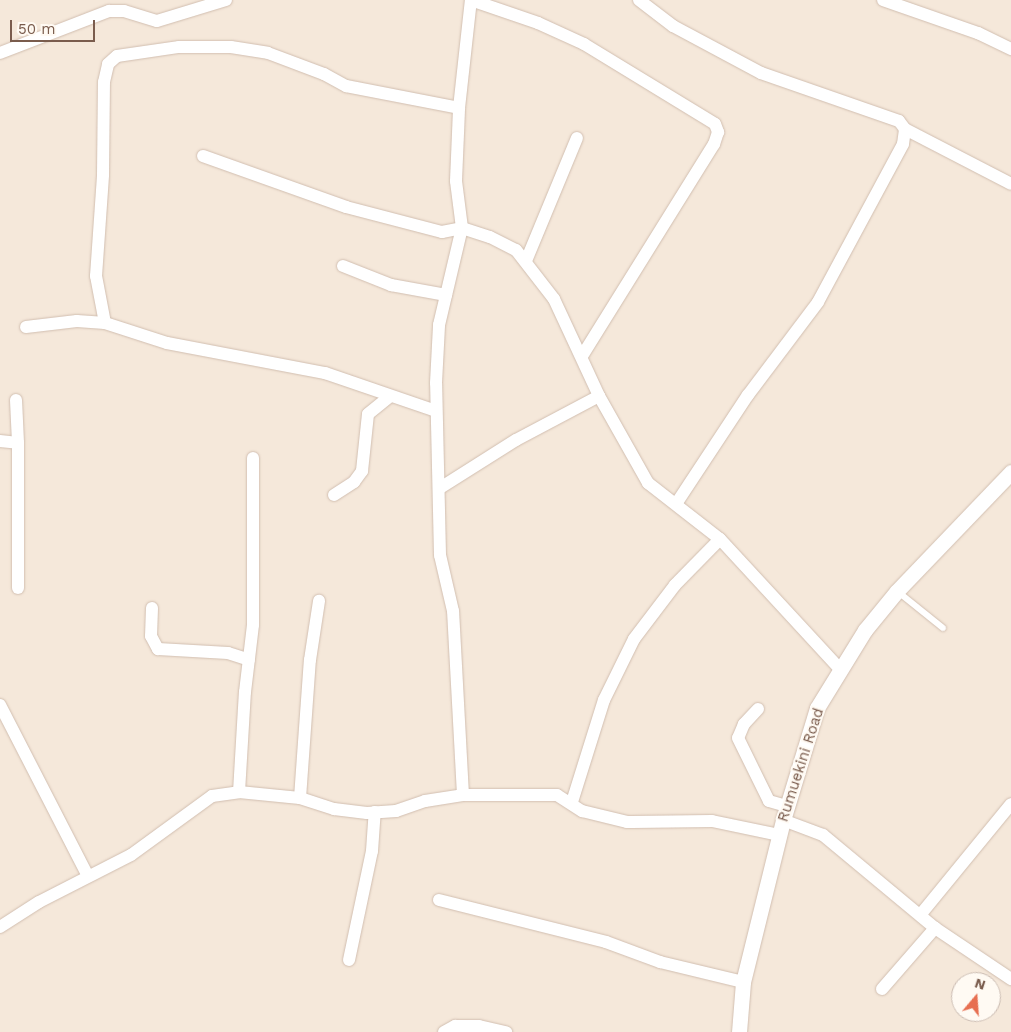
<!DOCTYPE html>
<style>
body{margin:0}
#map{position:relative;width:1011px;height:1032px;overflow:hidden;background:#fdf6ec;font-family:"Work Sans",sans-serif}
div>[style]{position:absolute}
.residential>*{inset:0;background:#f5e8da}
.roads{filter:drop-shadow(0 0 1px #d1beb0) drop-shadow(0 0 1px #d1beb0)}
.service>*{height:6px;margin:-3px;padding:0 3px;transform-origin:3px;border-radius:3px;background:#fff}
.minor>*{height:12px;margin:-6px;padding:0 6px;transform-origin:6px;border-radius:6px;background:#fff}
.tertiary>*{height:15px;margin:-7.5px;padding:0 7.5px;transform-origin:7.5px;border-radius:7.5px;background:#fff}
span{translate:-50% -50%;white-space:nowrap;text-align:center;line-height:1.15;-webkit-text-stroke:4px #fffaf3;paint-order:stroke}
.street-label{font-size:15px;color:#7a5c4d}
.north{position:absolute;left:951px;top:972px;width:50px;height:50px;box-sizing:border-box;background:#fffaf3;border:1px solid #cabbb1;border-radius:50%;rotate:18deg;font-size:14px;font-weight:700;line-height:20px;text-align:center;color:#7a5c4d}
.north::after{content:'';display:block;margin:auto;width:18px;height:22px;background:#e76f51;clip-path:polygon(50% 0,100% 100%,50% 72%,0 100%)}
.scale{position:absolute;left:10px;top:20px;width:85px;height:22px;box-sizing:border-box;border:2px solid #7a5c4d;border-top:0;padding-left:6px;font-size:15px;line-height:18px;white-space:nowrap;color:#7a5c4d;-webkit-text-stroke:4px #fffaf3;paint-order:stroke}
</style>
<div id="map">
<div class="residential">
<i style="clip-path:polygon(evenodd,0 0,1011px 0,1011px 1032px,0 1032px,0 0,961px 982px,991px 982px,991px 1012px,961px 1012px,961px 982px)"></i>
</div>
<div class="roads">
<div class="service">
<i style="left:897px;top:591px;width:59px;rotate:38.8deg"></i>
</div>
<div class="minor">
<i style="left:471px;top:0;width:71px;rotate:18.9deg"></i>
<i style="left:538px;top:23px;width:51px;rotate:24.5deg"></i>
<i style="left:584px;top:44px;width:153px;rotate:31.4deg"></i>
<i style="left:715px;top:124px;width:9px;rotate:69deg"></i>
<i style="left:718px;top:132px;width:13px;rotate:108deg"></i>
<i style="left:714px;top:144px;width:250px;rotate:121.9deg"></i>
<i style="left:639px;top:0;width:43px;rotate:37.4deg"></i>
<i style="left:673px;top:26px;width:100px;rotate:28.1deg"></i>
<i style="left:761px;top:73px;width:146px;rotate:19.2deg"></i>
<i style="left:899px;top:121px;width:10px;rotate:53deg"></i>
<i style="left:905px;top:129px;width:119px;rotate:27.4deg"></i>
<i style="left:883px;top:0;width:101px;rotate:19.2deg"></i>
<i style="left:978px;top:33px;width:37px;rotate:26deg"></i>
<i style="left:0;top:53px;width:117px;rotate:-21.1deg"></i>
<i style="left:109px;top:11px;width:15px"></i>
<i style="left:124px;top:11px;width:34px;rotate:17deg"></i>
<i style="left:157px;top:21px;width:72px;rotate:-16.9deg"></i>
<i style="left:203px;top:156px;width:152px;rotate:19.6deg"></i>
<i style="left:346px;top:207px;width:99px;rotate:14.6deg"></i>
<i style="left:442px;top:232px;width:20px;rotate:-11deg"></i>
<i style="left:462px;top:228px;width:29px;rotate:18deg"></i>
<i style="left:490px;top:237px;width:29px;rotate:27deg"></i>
<i style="left:516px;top:250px;width:62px;rotate:52.2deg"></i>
<i style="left:554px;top:299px;width:107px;rotate:65.1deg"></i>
<i style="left:599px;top:396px;width:100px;rotate:60.6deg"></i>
<i style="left:648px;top:483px;width:91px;rotate:37.9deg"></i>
<i style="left:720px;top:539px;width:177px;rotate:47.3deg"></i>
<i style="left:526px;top:261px;width:133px;rotate:-67.5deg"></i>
<i style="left:343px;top:266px;width:52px;rotate:21.6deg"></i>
<i style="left:391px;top:285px;width:56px;rotate:10.3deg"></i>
<i style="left:105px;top:323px;width:48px;rotate:-100.8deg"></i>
<i style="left:96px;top:276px;width:101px;rotate:-86deg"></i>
<i style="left:103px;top:175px;width:93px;rotate:-89.4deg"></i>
<i style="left:104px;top:82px;width:18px;rotate:-77deg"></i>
<i style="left:108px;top:64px;width:12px;rotate:-42deg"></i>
<i style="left:117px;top:56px;width:63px;rotate:-8.3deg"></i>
<i style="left:179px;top:47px;width:52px"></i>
<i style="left:231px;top:47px;width:37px;rotate:9deg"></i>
<i style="left:268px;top:53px;width:60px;rotate:20.6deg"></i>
<i style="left:324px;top:74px;width:25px;rotate:29deg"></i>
<i style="left:346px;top:86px;width:115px;rotate:11deg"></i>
<i style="left:26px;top:327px;width:51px;rotate:-6.7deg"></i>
<i style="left:77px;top:321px;width:28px;rotate:4deg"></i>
<i style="left:105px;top:323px;width:65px;rotate:17.9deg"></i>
<i style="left:167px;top:343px;width:161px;rotate:10.8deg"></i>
<i style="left:325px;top:373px;width:117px;rotate:18.9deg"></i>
<i style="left:16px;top:400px;width:43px;rotate:87.3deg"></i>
<i style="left:0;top:441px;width:18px;rotate:6deg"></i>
<i style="left:18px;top:443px;width:145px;rotate:90deg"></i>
<i style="left:440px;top:488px;width:90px;rotate:-32.3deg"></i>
<i style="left:516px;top:440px;width:94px;rotate:-27.9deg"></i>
<i style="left:334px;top:495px;width:24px;rotate:-33deg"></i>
<i style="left:354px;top:482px;width:14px;rotate:-54deg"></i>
<i style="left:362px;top:471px;width:57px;rotate:-84deg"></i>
<i style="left:368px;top:414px;width:27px;rotate:-39deg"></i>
<i style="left:676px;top:504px;width:131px;rotate:-56.6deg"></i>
<i style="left:748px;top:395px;width:116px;rotate:-53deg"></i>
<i style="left:818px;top:302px;width:179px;rotate:-61.7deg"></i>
<i style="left:903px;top:144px;width:15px;rotate:-82deg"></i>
<i style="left:152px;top:608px;width:28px;rotate:92deg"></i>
<i style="left:151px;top:636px;width:15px;rotate:62deg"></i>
<i style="left:158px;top:649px;width:70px;rotate:3.3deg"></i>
<i style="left:228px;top:653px;width:22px;rotate:18deg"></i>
<i style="left:0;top:705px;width:192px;rotate:62.8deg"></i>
<i style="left:758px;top:709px;width:21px;rotate:133deg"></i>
<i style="left:744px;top:724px;width:15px;rotate:113deg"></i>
<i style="left:738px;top:738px;width:70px;rotate:63.8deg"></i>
<i style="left:769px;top:801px;width:19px;rotate:16deg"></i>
<i style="left:239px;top:792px;width:100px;rotate:-86.6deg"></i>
<i style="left:245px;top:692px;width:67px;rotate:-83.2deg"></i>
<i style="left:253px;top:625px;width:167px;rotate:-90deg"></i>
<i style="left:463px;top:795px;width:184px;rotate:-93.1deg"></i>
<i style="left:453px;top:611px;width:57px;rotate:-103.1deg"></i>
<i style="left:440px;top:555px;width:172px;rotate:-91.3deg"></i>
<i style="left:436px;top:383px;width:58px;rotate:-87deg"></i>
<i style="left:439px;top:325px;width:100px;rotate:-76.7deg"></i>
<i style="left:462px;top:228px;width:47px;rotate:-97.3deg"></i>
<i style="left:456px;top:181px;width:73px;rotate:-87.6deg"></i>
<i style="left:459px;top:108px;width:109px;rotate:-83.7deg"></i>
<i style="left:300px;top:798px;width:138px;rotate:-85.9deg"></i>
<i style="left:310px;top:660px;width:60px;rotate:-81.3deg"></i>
<i style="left:572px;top:802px;width:107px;rotate:-72.6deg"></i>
<i style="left:604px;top:700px;width:68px;rotate:-63.8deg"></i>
<i style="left:634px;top:639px;width:68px;rotate:-52.8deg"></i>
<i style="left:675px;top:585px;width:64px;rotate:-45.6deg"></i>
<i style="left:783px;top:820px;width:43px;rotate:20.6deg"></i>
<i style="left:823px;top:835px;width:146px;rotate:39.7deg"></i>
<i style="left:935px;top:928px;width:92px;rotate:33.9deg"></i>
<i style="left:439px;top:900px;width:172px;rotate:14.1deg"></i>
<i style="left:606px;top:942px;width:58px;rotate:20.3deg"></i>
<i style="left:660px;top:962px;width:85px;rotate:13.5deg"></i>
<i style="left:921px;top:914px;width:142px;rotate:-50.7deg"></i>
<i style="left:0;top:927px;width:46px;rotate:-32.7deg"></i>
<i style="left:39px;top:902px;width:103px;rotate:-27.1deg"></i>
<i style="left:131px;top:855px;width:100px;rotate:-36.1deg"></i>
<i style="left:212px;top:796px;width:27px;rotate:-8deg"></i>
<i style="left:239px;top:792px;width:61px;rotate:5.6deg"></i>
<i style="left:300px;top:798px;width:36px;rotate:18deg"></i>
<i style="left:334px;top:809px;width:33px;rotate:7deg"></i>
<i style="left:367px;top:813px;width:29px;rotate:-4deg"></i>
<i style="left:396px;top:811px;width:31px;rotate:-19deg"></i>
<i style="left:425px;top:801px;width:38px;rotate:-9deg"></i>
<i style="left:463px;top:795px;width:94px"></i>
<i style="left:557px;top:795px;width:30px;rotate:33deg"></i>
<i style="left:582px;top:811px;width:46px;rotate:13.7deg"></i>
<i style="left:627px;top:822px;width:85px;rotate:-0.7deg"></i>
<i style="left:712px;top:821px;width:68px;rotate:11.8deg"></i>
<i style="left:349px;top:960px;width:111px;rotate:-78.1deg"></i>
<i style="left:372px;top:851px;width:39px;rotate:-86deg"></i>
<i style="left:882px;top:989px;width:81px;rotate:-49deg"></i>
<i style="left:444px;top:1032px;width:13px;rotate:-29deg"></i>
<i style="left:455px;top:1026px;width:24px"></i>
<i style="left:479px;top:1026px;width:28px;rotate:13deg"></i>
</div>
<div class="tertiary">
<i style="left:739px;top:1032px;width:50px;rotate:-85.4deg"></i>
<i style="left:743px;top:982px;width:167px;rotate:-76.1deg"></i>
<i style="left:783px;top:820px;width:117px;rotate:-73.1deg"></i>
<i style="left:817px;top:708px;width:92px;rotate:-58.4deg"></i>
<i style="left:865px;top:630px;width:50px;rotate:-50.6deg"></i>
<i style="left:897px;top:591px;width:165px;rotate:-46.2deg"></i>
</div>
</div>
<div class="street-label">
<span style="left:801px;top:765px;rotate:-72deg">Rumuekini Road</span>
</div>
<div class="north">N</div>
<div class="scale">50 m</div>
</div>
